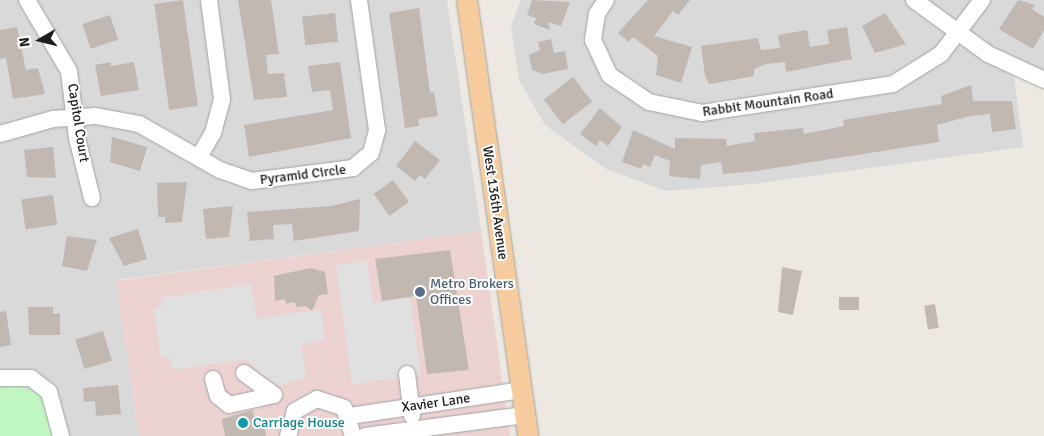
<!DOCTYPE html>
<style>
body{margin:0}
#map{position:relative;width:1044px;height:436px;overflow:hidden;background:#ede9e2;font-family:Signika,sans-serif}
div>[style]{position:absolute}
.residential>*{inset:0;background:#dad9d9}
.commercial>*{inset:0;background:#edd2d2}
.park>*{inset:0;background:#c0f6c1}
.parking>*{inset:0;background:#e0e0e0}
.building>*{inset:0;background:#c1b8b2;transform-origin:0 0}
.roads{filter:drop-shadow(0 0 1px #a3a3a3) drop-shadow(0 0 1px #a3a3a3)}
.minor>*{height:16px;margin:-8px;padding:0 8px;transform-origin:8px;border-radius:8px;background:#fff}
.major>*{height:20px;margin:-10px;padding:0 10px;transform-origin:10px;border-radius:10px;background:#f6cb9e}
.dots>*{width:14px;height:14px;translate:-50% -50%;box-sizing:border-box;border:2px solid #fff;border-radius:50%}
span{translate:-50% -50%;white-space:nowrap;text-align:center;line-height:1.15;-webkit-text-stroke:4px #fff;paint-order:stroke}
.street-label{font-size:14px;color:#1c1c1c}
.service-label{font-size:14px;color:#4e5e75}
.left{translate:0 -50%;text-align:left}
.culture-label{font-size:14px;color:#0d838f}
.north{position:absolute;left:15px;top:15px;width:50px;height:50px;-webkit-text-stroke:4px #fff;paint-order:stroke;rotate:262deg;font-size:14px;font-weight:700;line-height:20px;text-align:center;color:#1c1c1c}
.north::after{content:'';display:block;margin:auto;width:18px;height:22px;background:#1c1c1c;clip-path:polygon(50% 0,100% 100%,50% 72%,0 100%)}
</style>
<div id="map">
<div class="residential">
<i style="clip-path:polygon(0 0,447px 0,481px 231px,116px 280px,139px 436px,0 436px)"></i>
<i style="clip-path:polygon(521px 0,1044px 0,1044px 73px,1012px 60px,1023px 147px,753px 184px,666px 191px,606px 169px,545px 125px,519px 80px,511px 26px)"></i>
</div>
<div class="commercial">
<i style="clip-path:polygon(481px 231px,510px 436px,139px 436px,115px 281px)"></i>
</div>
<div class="park">
<i style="clip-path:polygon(18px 385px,42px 396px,52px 436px,0 436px,0 388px)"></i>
</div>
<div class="parking">
<i style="clip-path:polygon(367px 261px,373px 303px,410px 298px,421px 375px,352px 384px,336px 265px)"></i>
<i style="clip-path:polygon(251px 284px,257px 319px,321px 309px,325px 340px,301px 344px,306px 378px,276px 386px,245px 359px,172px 370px,170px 357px,161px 358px,154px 309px,162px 307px,161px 298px)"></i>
</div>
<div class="building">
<i style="left:183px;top:0;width:107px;height:29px;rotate:82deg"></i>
<i style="clip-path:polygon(238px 0,271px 0,279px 54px,266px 55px,268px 74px,284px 73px,287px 97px,254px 100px)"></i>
<i style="clip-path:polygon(532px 0,570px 2px,561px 26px,548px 22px,550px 30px,534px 24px,536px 18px,527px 15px)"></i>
<i style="clip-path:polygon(648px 0,690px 0,678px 15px,673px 11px,654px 36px,692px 47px,681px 83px,656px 75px,658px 56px,633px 37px,629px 42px,618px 33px)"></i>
<i style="clip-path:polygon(1018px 0,1035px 5px,1032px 9px,1044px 17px,1044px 30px,1033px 49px,999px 29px)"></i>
<i style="clip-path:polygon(419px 8px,430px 93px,434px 92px,438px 116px,418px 119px,419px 126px,405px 128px,389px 13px)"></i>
<i style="left:335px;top:13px;width:29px;height:33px;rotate:84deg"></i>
<i style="clip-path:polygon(885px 13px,906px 44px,875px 53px,862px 26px)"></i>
<i style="left:110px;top:15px;width:26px;height:29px;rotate:72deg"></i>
<i style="clip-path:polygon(17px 27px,26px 70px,38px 68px,45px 94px,13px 99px,6px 58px,0 59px,0 30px)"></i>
<i style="clip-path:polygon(847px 27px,852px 59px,786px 72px,785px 62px,766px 64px,754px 69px,754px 76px,716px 83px,709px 84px,705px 76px,701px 46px,758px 38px,761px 50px,780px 48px,778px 35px,807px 30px,810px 47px,829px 44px,827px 30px)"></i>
<i style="clip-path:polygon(551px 39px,554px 53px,565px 51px,568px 69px,542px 74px,532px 70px,529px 55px,540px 50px,538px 42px)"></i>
<i style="clip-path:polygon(110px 62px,111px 66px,134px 62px,139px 90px,101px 96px,95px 65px)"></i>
<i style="clip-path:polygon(340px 62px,351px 138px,249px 157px,244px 125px,333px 110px,330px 90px,312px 92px,308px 66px)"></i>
<i style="left:573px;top:77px;width:31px;height:37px;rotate:52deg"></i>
<i style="clip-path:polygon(971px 85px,973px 101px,1012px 101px,1016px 129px,992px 132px,990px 114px,970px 116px,937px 125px,939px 142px,756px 171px,723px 174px,721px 162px,701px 165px,700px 179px,669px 176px,670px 161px,655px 155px,650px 167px,643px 164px,641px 169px,622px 162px,633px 130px,675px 149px,675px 138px,726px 139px,727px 146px,755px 141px,754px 133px,803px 128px,804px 134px,844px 126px,843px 120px,942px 104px,941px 96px)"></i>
<i style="clip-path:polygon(600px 108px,622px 127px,608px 146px,600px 140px,596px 146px,580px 134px)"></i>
<i style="clip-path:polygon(112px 137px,147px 147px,140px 171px,110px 162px)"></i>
<i style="clip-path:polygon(415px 141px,440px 160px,425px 179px,420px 175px,415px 181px,396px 166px)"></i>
<i style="clip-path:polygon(53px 147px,56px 178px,27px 177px,24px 150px)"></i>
<i style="left:393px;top:180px;width:27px;height:24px;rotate:54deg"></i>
<i style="clip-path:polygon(187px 182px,182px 222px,165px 223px,165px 217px,158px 217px,157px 183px)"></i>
<i style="left:53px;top:195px;width:30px;height:32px;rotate:82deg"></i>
<i style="clip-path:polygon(360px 199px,359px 231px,294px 241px,292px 224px,273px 225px,274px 239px,250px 241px,247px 212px,331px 206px)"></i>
<i style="clip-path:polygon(233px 206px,229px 237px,206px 239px,203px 209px)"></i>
<i style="clip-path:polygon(138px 229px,147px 259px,124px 266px,109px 238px)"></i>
<i style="clip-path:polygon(67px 236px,97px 240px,87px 271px,62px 266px)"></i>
<i style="clip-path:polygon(450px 250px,469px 370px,427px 374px,416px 296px,382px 301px,375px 259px)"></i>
<i style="clip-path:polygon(782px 267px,802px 271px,793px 315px,778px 312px)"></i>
<i style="clip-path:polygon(310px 268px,325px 272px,328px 294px,319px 295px,312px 311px,306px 306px,296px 307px,295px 302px,286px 304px,285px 299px,275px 301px,274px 276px)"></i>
<i style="left:839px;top:297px;width:20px;height:13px"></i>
<i style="left:935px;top:304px;width:24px;height:11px;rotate:81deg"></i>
<i style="clip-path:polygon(28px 307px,53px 307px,53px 314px,60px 313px,60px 335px,29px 335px)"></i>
<i style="clip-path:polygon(6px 311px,11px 345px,0 347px,0 312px)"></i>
<i style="left:103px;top:331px;width:31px;height:29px;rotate:73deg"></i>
<i style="clip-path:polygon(118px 385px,121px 414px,96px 416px,95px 401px,84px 402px,83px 388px)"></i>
<i style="clip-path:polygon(252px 410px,256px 421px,263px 420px,266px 436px,225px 436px,222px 419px)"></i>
</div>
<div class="roads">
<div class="minor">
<i style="left:27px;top:0;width:82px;rotate:59.4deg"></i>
<i style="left:69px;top:71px;width:67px;rotate:83.2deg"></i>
<i style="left:77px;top:138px;width:62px;rotate:76deg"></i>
<i style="left:606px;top:0;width:17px;rotate:123deg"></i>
<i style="left:597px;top:14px;width:26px;rotate:99deg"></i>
<i style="left:593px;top:40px;width:38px;rotate:65deg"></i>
<i style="left:609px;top:75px;width:48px;rotate:34deg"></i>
<i style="left:649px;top:102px;width:54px;rotate:11.7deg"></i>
<i style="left:702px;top:113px;width:193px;rotate:-8.6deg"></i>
<i style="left:893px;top:84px;width:57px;rotate:-32deg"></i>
<i style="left:941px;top:54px;width:68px;rotate:-52.8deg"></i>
<i style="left:914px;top:0;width:92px;rotate:36.1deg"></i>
<i style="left:988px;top:54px;width:62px;rotate:24.9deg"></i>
<i style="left:0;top:134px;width:55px;rotate:-15.8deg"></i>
<i style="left:53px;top:119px;width:43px;rotate:-4deg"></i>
<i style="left:96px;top:116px;width:44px;rotate:10.5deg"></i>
<i style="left:139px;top:124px;width:93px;rotate:29.6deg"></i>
<i style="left:220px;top:170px;width:34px;rotate:19deg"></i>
<i style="left:252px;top:181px;width:102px;rotate:-7.3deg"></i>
<i style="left:353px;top:168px;width:23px;rotate:-40deg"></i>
<i style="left:371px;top:153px;width:24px;rotate:-75deg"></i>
<i style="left:377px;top:130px;width:131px;rotate:-97.9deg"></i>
<i style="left:199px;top:157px;width:28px;rotate:-60deg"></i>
<i style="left:213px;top:133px;width:35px;rotate:-75deg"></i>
<i style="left:222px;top:99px;width:100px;rotate:-97.5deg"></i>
<i style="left:244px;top:373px;width:37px;rotate:36deg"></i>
<i style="left:407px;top:374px;width:42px;rotate:83.2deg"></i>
<i style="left:0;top:378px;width:31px"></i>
<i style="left:31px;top:378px;width:23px;rotate:38deg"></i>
<i style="left:49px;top:392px;width:46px;rotate:74.7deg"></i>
<i style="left:213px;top:379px;width:18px;rotate:74deg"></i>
<i style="left:218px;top:396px;width:14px;rotate:39deg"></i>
<i style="left:229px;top:405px;width:46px;rotate:-12.5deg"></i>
<i style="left:350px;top:416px;width:173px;rotate:-8.6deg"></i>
<i style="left:288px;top:436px;width:26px;rotate:-74deg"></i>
<i style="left:295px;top:411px;width:25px;rotate:-29deg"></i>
<i style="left:317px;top:399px;width:28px;rotate:18deg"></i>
<i style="left:344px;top:408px;width:29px;rotate:72deg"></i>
<i style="left:365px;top:436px;width:161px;rotate:-7.5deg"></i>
</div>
<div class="major">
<i style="left:467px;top:0;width:440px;rotate:82deg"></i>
</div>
</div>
<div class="dots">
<i style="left:420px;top:292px;background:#5c6f8a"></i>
<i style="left:243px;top:423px;background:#0f9aa8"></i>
</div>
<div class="street-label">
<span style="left:768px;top:103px;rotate:-8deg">Rabbit Mountain Road</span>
<span style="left:78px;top:123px;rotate:81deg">Capitol Court</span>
<span style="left:303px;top:175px;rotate:-7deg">Pyramid Circle</span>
<span style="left:495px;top:203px;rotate:82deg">West 136th Avenue</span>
<span style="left:436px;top:403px;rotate:-8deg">Xavier Lane</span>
</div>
<div class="service-label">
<span class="left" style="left:430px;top:292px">Metro Brokers<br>Offices</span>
</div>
<div class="culture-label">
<span class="left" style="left:253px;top:423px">Carriage House</span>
</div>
<div class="north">N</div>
</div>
